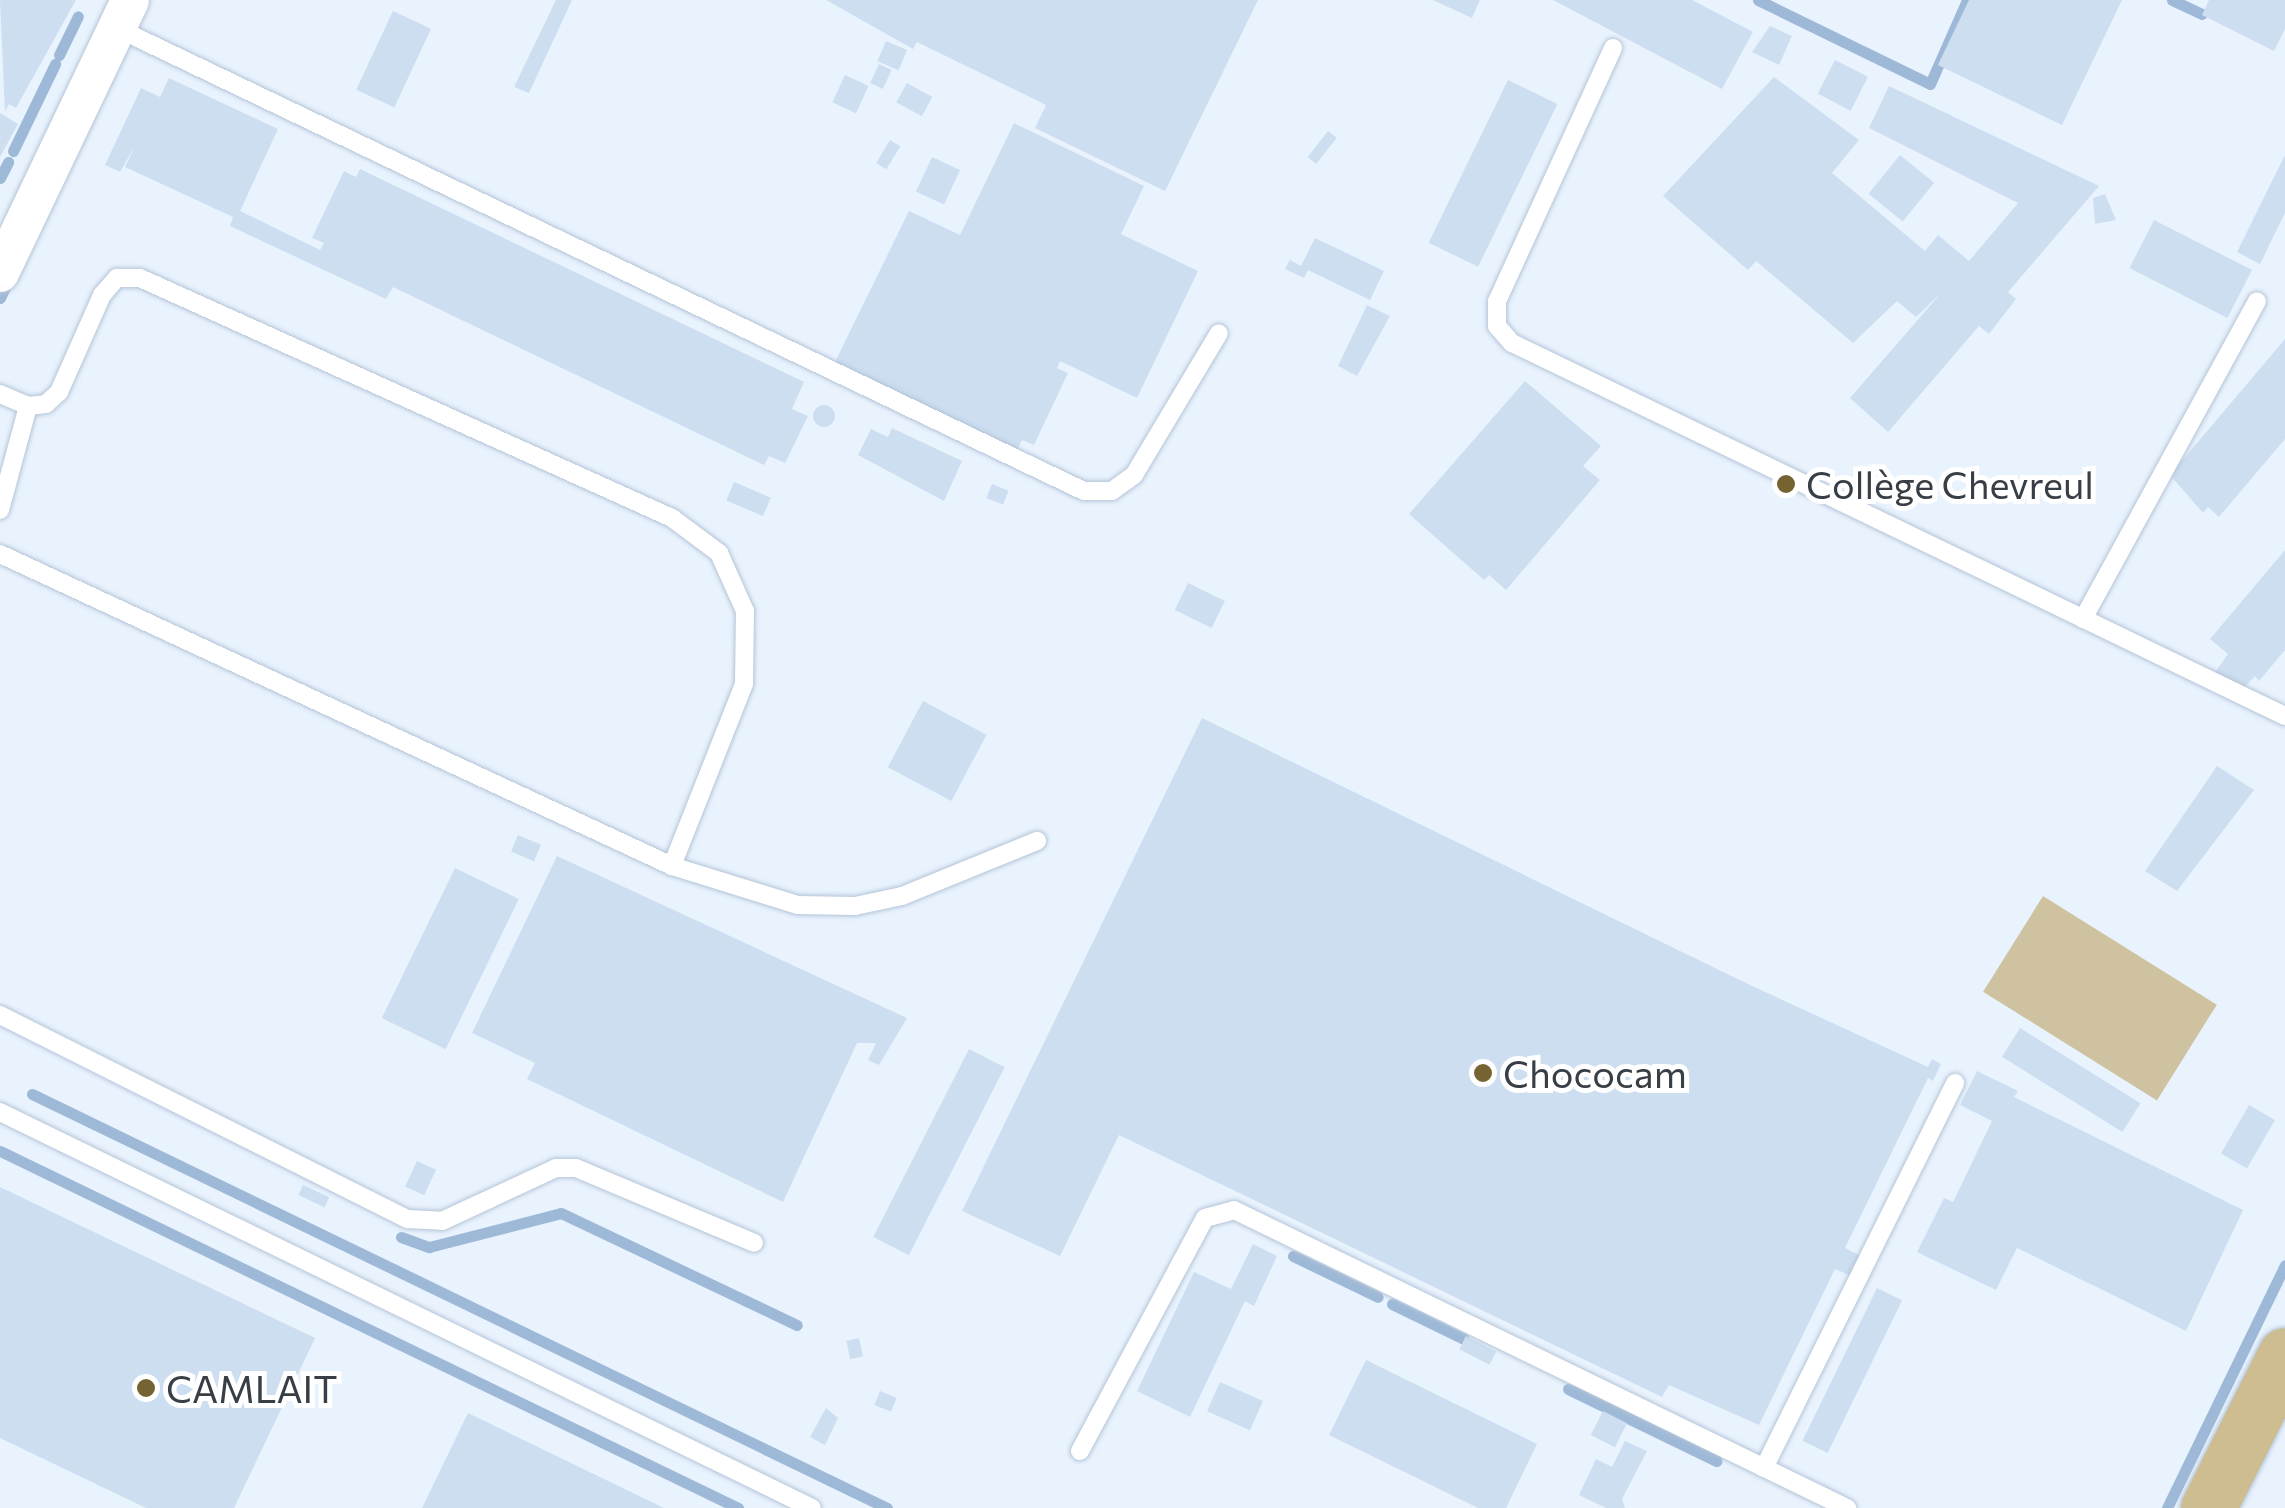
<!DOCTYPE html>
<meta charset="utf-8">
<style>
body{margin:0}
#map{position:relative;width:2285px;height:1508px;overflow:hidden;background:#e9f3fe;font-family:Commissioner,sans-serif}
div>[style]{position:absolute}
.green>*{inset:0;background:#cfc2a0;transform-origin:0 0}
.stream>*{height:11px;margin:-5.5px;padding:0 5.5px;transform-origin:5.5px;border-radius:5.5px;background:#9eb9d7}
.building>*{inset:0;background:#cddef1;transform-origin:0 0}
.round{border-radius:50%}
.roads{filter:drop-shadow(0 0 2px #b4c4d7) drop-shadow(0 0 2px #b4c4d7)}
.service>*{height:18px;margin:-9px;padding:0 9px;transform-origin:9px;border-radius:9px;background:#fff}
.minor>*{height:38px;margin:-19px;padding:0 19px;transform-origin:19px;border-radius:19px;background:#fff}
.primary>*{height:55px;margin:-27.5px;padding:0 27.5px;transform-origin:27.5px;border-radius:27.5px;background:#cdbd91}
.dots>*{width:28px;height:28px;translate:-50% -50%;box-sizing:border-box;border:5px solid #fff;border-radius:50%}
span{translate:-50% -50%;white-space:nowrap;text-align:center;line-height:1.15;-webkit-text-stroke:10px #fff;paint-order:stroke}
.poi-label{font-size:38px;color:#373e45}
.left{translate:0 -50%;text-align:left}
</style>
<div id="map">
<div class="green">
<i style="left:2043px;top:896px;width:205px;height:113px;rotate:32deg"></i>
</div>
<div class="stream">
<i style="left:1758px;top:0;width:191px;rotate:26deg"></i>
<i style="left:1930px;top:84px;width:92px;rotate:-66.2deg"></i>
<i style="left:2172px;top:0;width:33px;rotate:25deg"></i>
<i style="left:59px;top:55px;width:43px;rotate:-64deg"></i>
<i style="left:13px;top:151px;width:97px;rotate:-64.2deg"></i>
<i style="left:0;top:178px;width:18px;rotate:-63deg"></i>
<i style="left:0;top:298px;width:21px;rotate:-65deg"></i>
<i style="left:32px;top:1094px;width:950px;rotate:25.84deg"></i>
<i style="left:0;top:1151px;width:820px;rotate:25.81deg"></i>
<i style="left:401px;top:1237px;width:30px;rotate:20deg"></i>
<i style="left:429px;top:1247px;width:136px;rotate:-14.4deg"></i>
<i style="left:561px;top:1213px;width:261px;rotate:25.4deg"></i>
<i style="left:1293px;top:1256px;width:94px;rotate:25.8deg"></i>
<i style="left:1392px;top:1304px;width:80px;rotate:25.9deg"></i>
<i style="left:1568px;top:1389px;width:165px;rotate:25.9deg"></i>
<i style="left:2167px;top:1508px;width:270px;rotate:-64.1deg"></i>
</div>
<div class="building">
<i style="clip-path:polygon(0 0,76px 0,16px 108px,9px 104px,5px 112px)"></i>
<i style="clip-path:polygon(556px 0,572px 0,529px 93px,514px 87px)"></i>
<i style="clip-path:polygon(826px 0,1258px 0,1165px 191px,1035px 128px,1046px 105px,917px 42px,913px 49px)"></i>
<i style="clip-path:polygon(1433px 0,1480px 0,1472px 18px)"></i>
<i style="clip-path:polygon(1553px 0,1692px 0,1753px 32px,1722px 89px)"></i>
<i style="clip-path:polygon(1969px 0,2122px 0,2062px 125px,1938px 65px)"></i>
<i style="clip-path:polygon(2209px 0,2285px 0,2285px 29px,2274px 51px,2202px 15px)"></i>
<i style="left:393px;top:11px;width:42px;height:87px;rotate:25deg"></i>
<i style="clip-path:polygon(1770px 26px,1792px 36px,1779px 65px,1752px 52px)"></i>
<i style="left:886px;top:41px;width:23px;height:22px;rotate:23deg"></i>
<i style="left:1835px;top:60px;width:37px;height:38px;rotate:27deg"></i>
<i style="left:879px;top:64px;width:14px;height:21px;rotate:25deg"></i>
<i style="left:845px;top:75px;width:26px;height:30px;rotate:25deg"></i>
<i style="clip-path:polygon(1774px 77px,1859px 140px,1832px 173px,1925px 251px,1938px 235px,1969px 261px,2018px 203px,1869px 128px,1889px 86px,2099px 186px,2008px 292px,2016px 299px,1989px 334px,1979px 326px,1888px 432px,1850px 398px,1941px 293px,1916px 317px,1897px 301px,1853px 343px,1756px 261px,1748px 270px,1663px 196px)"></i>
<i style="clip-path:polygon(169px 78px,278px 129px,240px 211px,320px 250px,324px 243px,312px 238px,344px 171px,356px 177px,360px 169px,804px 382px,792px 409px,808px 416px,785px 463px,769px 456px,764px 465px,393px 287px,386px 299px,230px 226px,233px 217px,125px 167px,135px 146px,120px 172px,105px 165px,141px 88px,160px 97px)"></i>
<i style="left:1508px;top:80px;width:55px;height:181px;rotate:26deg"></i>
<i style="left:907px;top:83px;width:29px;height:22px;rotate:29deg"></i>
<i style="clip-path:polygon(0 113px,18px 124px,0 157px)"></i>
<i style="clip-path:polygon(1014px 123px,1144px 186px,1121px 234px,1198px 271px,1137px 398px,1060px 361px,1057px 368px,1068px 373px,1034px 445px,1022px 440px,1017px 450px,835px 362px,909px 211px,960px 235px)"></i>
<i style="left:1328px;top:131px;width:11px;height:33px;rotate:38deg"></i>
<i style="left:890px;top:140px;width:12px;height:27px;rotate:31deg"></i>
<i style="left:1900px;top:155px;width:44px;height:50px;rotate:39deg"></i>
<i style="clip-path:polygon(2285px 155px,2285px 213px,2260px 264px,2237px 252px)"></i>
<i style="left:932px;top:157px;width:31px;height:38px;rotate:25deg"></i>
<i style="clip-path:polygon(2105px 194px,2116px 220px,2095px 224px,2093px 198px)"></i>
<i style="left:2154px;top:220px;width:110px;height:54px;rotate:27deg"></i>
<i style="clip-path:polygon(1315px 238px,1384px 271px,1370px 300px,1308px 270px,1304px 278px,1285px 269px,1290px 260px,1301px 266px)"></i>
<i style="clip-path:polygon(1367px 305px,1390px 316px,1357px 376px,1338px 366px)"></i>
<i style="clip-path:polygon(2285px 339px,2285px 439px,2219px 517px,2208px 507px,2203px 513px,2170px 475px)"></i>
<i style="clip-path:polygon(1525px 381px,1601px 446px,1583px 466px,1600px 480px,1506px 590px,1489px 575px,1484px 580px,1409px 514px)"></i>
<i class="round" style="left:813px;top:405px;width:22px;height:22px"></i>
<i style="clip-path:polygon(892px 428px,962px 461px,944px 501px,858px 455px,871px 429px,888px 437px)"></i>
<i style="left:734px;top:482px;width:40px;height:20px;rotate:23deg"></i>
<i style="left:992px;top:484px;width:18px;height:15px;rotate:22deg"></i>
<i style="clip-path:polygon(2285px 550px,2285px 650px,2259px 681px,2255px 676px,2245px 687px,2214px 674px,2228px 654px,2210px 639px)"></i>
<i style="left:1188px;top:583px;width:41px;height:30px;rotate:26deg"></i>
<i style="left:923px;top:701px;width:72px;height:75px;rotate:28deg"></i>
<i style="clip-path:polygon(1202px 718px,1750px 985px,1928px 1067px,1932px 1059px,1941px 1064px,1933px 1081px,1928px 1078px,1845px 1248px,1863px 1257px,1853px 1277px,1835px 1269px,1759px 1425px,1669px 1385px,1662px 1397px,1119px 1135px,1060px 1256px,962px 1211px)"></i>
<i style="clip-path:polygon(2217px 766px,2254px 790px,2177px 891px,2145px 871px)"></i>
<i style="left:518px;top:835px;width:25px;height:18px;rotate:23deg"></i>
<i style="clip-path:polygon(557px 856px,907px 1018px,879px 1065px,868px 1060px,876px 1043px,857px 1043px,783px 1202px,527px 1079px,535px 1063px,472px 1033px)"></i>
<i style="left:455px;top:868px;width:71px;height:167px;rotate:26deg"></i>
<i style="left:2020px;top:1028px;width:142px;height:34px;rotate:32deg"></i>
<i style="left:969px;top:1049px;width:40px;height:211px;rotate:27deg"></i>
<i style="clip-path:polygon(1977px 1071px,2018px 1091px,2014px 1097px,2243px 1210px,2186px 1331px,2017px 1248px,1996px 1290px,1917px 1252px,1944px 1198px,1953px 1202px,1992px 1121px,1960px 1105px)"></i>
<i style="left:2249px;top:1105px;width:30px;height:56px;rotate:30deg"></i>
<i style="left:417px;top:1161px;width:21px;height:28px;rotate:25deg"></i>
<i style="left:303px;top:1185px;width:29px;height:11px;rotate:25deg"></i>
<i style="clip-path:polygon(0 1187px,315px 1338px,234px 1508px,146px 1508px,0 1438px)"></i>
<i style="clip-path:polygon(1253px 1244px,1277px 1256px,1254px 1306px,1245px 1301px,1190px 1417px,1137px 1391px,1194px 1272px,1231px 1289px)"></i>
<i style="left:1877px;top:1288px;width:28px;height:170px;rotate:26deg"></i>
<i style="left:1466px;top:1336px;width:34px;height:15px;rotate:27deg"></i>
<i style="left:859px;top:1338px;width:19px;height:13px;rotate:78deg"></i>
<i style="clip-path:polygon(1366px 1360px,1537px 1444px,1506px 1508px,1478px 1508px,1329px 1435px)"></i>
<i style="left:1220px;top:1382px;width:47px;height:32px;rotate:24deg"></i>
<i style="left:880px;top:1391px;width:18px;height:15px;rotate:22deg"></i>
<i style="clip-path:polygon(826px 1408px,838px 1418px,825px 1445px,810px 1437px)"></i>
<i style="left:1603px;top:1411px;width:27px;height:27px;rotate:27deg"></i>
<i style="clip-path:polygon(468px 1413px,664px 1508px,422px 1508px)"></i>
<i style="clip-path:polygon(1625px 1441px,1647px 1451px,1622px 1499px,1625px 1508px,1606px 1508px,1579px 1495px,1596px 1459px,1612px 1467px)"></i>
</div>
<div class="roads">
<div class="service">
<i style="left:117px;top:28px;width:1072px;rotate:25.59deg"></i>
<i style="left:1084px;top:491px;width:28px"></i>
<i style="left:1112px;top:491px;width:27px;rotate:-36deg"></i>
<i style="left:1134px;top:475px;width:165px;rotate:-59.1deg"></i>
<i style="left:1613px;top:48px;width:278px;rotate:114.6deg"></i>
<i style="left:1497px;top:301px;width:25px;rotate:90deg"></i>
<i style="left:1497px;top:326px;width:23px;rotate:49deg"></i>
<i style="left:1512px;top:343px;width:858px;rotate:25.76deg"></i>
<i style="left:0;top:394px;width:30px;rotate:23deg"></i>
<i style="left:28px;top:406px;width:18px;rotate:-6deg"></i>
<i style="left:46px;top:404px;width:18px;rotate:-43deg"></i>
<i style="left:59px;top:392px;width:106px;rotate:-66.1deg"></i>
<i style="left:102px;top:295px;width:23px;rotate:-49deg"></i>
<i style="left:117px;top:278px;width:23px"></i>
<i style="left:140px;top:278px;width:584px;rotate:24.28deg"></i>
<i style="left:672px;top:518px;width:59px;rotate:36.7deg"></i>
<i style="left:719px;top:553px;width:64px;rotate:65.9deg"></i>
<i style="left:745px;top:611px;width:73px;rotate:90.8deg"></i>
<i style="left:744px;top:684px;width:196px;rotate:111.6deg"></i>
<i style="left:0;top:510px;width:108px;rotate:-74.9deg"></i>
<i style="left:0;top:554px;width:741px;rotate:24.9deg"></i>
<i style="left:672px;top:866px;width:132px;rotate:17.2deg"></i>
<i style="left:798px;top:905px;width:57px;rotate:1deg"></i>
<i style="left:855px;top:906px;width:48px;rotate:-12deg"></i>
<i style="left:902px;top:896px;width:146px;rotate:-22.2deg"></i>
<i style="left:2083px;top:619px;width:362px;rotate:-61.3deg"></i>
<i style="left:0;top:1015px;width:456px;rotate:26.6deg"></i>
<i style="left:408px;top:1219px;width:34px;rotate:3deg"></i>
<i style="left:442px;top:1221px;width:126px;rotate:-24.9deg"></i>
<i style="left:556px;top:1168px;width:20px"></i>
<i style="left:576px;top:1168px;width:193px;rotate:22.8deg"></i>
<i style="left:0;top:1112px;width:903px;rotate:26deg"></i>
<i style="left:1080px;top:1451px;width:264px;rotate:-61.8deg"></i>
<i style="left:1205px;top:1218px;width:30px;rotate:-15deg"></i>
<i style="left:1234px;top:1210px;width:682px;rotate:25.93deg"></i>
<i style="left:1764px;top:1468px;width:430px;rotate:-63.6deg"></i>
</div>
<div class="minor">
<i style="left:0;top:273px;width:302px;rotate:-64.5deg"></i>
</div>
<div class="primary">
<i style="left:2208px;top:1508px;width:171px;rotate:-63.3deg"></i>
</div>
</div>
<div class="dots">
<i style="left:1786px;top:484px;background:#756331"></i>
<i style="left:1483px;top:1073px;background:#756331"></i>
<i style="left:146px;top:1388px;background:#756331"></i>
</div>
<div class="poi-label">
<span class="left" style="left:1806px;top:484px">Collège Chevreul</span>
<span class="left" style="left:1503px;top:1073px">Chococam</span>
<span class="left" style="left:166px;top:1388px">CAMLAIT</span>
</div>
</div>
